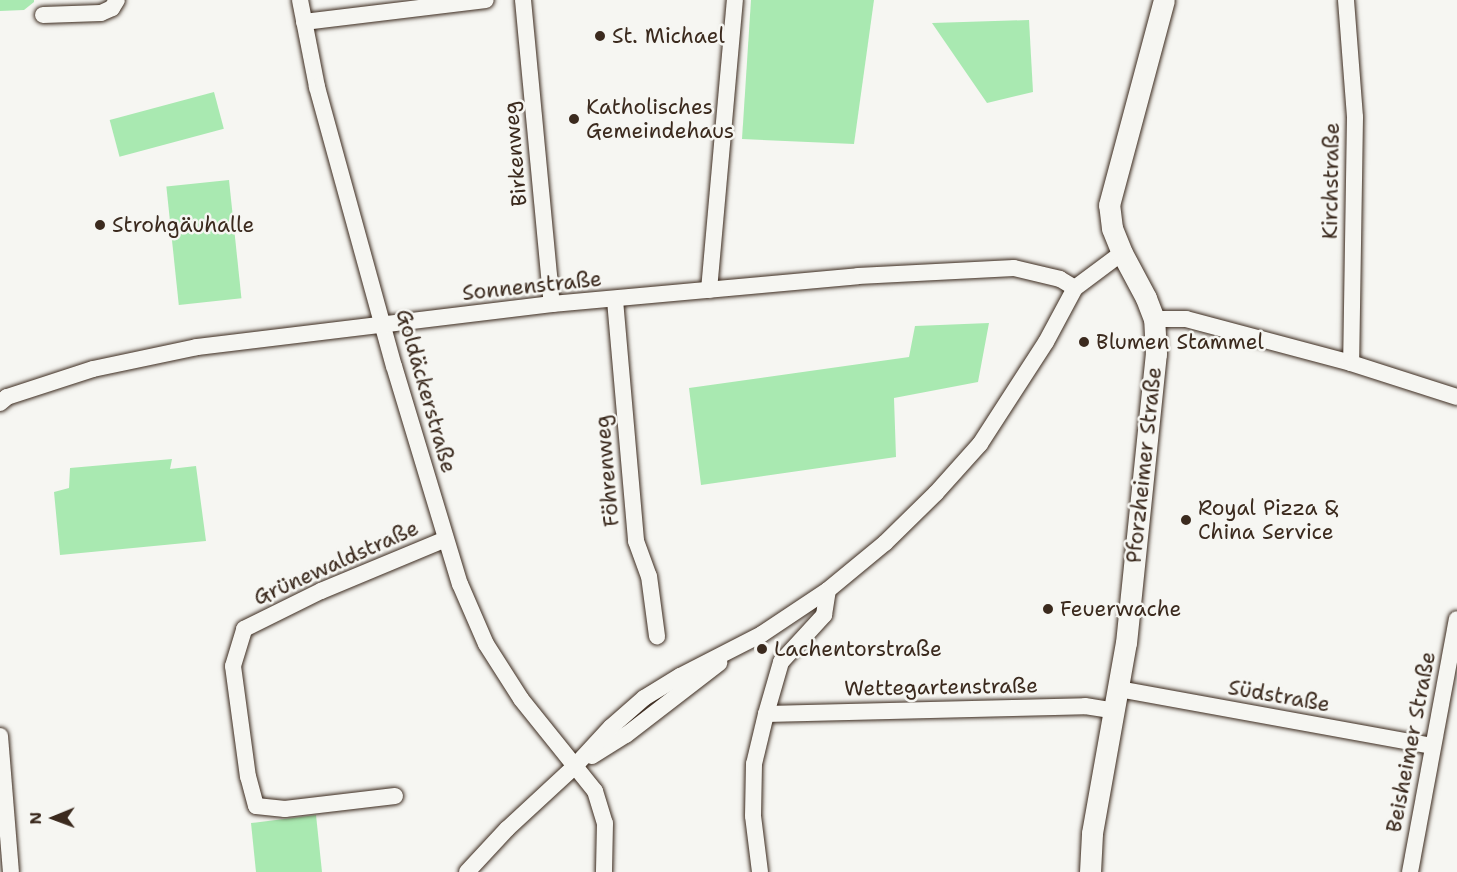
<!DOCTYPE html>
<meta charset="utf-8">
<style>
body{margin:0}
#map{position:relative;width:1457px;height:872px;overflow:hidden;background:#f6f6f2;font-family:"Shantell Sans",sans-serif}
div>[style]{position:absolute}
.green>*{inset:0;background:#a9e9b1;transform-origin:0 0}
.roads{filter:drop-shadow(0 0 2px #3b2a1e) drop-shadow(0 0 2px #3b2a1e)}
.minor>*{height:16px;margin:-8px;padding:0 8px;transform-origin:8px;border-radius:8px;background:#f6f6f2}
.tertiary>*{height:21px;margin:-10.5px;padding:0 10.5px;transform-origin:10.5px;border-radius:10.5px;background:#f6f6f2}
.dots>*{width:16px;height:16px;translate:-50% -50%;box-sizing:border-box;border:3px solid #f6f6f2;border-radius:50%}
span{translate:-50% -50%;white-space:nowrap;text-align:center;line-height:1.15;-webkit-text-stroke:5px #f6f6f2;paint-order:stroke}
.poi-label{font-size:21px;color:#3b2a1e}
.left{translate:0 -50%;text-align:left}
.street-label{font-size:21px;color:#3b2a1e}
.north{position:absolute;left:24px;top:788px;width:60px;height:60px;-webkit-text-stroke:4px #f6f6f2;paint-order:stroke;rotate:269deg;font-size:16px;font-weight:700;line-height:24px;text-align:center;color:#3b2a1e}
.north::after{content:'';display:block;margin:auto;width:21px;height:27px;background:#3b2a1e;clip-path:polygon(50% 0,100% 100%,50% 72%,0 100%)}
</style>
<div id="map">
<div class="green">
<i style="clip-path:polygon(0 0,34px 0,34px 2px,24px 10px,0 11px)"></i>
<i style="clip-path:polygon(751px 0,874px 0,854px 144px,742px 139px)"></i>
<i style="clip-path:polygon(1029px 20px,1033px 92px,987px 103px,932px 23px)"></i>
<i style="left:214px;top:92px;width:38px;height:108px;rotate:75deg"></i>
<i style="left:229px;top:180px;width:119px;height:63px;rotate:84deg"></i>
<i style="clip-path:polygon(989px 323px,978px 382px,894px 398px,896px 457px,701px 485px,689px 388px,909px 357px,915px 326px)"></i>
<i style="clip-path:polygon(172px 459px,170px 469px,196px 466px,206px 541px,60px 555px,54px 492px,69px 488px,70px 468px)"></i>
<i style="clip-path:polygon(316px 815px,322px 872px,256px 872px,251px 823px)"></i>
</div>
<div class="roads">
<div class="minor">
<i style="left:300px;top:0;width:89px;rotate:78.9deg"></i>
<i style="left:317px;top:87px;width:289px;rotate:74.6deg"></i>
<i style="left:394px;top:366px;width:228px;rotate:73.2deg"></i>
<i style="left:460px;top:584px;width:65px;rotate:66.6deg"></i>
<i style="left:486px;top:644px;width:65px;rotate:57.5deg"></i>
<i style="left:521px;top:699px;width:118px;rotate:51.2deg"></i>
<i style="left:595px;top:791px;width:34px;rotate:73deg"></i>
<i style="left:605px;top:823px;width:49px;rotate:91.2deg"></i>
<i style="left:523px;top:0;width:305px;rotate:84.6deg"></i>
<i style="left:1346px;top:0;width:117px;rotate:85.6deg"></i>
<i style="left:1355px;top:117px;width:246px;rotate:90.9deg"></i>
<i style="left:43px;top:15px;width:58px;rotate:-2deg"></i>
<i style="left:101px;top:13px;width:12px;rotate:-24deg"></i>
<i style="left:112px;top:8px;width:9px;rotate:-58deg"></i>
<i style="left:304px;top:22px;width:183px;rotate:-6.9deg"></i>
<i style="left:709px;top:290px;width:291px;rotate:-84.9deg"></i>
<i style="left:615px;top:300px;width:242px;rotate:85deg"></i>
<i style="left:636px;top:541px;width:37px;rotate:70deg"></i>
<i style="left:649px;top:576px;width:61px;rotate:82.4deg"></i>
<i style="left:1154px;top:319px;width:32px"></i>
<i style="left:1186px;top:319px;width:171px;rotate:14.9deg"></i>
<i style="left:1351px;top:363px;width:111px;rotate:17.8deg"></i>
<i style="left:0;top:403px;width:9px;rotate:-41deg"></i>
<i style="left:7px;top:397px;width:90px;rotate:-18deg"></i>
<i style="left:93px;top:369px;width:106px;rotate:-11.9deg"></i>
<i style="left:197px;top:347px;width:358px;rotate:-6.9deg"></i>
<i style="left:552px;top:304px;width:307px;rotate:-5.2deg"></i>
<i style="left:858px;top:276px;width:156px;rotate:-2.9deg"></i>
<i style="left:1014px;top:268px;width:47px;rotate:13.4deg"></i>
<i style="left:1060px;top:279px;width:17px;rotate:31deg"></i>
<i style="left:1119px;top:689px;width:318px;rotate:10.3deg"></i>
<i style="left:766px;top:714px;width:319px;rotate:-1.4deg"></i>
<i style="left:1085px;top:706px;width:31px;rotate:9deg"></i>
<i style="left:0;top:736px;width:136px;rotate:85.4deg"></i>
<i style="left:592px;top:756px;width:40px;rotate:-32deg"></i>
<i style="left:626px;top:735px;width:118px;rotate:-37.7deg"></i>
<i style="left:395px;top:796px;width:111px;rotate:173.3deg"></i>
<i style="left:285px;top:809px;width:29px;rotate:-174deg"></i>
<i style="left:256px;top:806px;width:30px;rotate:-105deg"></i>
<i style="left:248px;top:777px;width:112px;rotate:-97.7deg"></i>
<i style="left:233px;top:666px;width:39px;rotate:-73deg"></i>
<i style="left:244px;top:629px;width:86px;rotate:-26.3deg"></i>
<i style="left:321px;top:591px;width:135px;rotate:-22.6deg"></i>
<i style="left:467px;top:872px;width:59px;rotate:-47.1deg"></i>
<i style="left:507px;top:829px;width:93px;rotate:-42.8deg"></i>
<i style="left:575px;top:766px;width:53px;rotate:-47.3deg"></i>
<i style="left:611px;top:727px;width:44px;rotate:-41.3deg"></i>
<i style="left:644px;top:698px;width:42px;rotate:-31.4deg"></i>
<i style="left:680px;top:676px;width:92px;rotate:-27.1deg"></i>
<i style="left:762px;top:634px;width:79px;rotate:-33.7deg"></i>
<i style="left:828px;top:590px;width:74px;rotate:-39.5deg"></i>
<i style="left:885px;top:543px;width:71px;rotate:-44.4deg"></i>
<i style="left:936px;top:493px;width:66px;rotate:-48.1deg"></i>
<i style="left:980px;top:444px;width:121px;rotate:-57.1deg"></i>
<i style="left:1046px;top:342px;width:61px;rotate:-61.8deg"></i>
<i style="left:1075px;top:288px;width:59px;rotate:-36.7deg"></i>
<i style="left:760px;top:872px;width:56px;rotate:-97.1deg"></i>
<i style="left:753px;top:816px;width:52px;rotate:-88.9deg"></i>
<i style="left:754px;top:764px;width:51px;rotate:-76.5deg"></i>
<i style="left:766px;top:714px;width:54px;rotate:-73.9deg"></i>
<i style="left:781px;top:662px;width:64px;rotate:-47.5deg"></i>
<i style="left:824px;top:615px;width:25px;rotate:-81deg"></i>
<i style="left:1410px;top:872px;width:257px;rotate:-79.5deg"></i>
</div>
<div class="tertiary">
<i style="left:1090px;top:872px;width:39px;rotate:-87deg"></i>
<i style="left:1092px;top:833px;width:193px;rotate:-79.9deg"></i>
<i style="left:1126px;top:643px;width:291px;rotate:-84.1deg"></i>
<i style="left:1156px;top:354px;width:35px;rotate:-93deg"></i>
<i style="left:1154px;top:319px;width:22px;rotate:-111deg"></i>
<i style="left:1146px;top:298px;width:51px;rotate:-118.1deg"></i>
<i style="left:1122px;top:253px;width:27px;rotate:-112deg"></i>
<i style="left:1112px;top:228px;width:23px;rotate:-97deg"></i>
<i style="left:1109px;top:205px;width:212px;rotate:-75deg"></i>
</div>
</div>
<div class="dots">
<i style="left:600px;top:36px;background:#3b2a1e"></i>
<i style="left:574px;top:119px;background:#3b2a1e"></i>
<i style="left:100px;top:225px;background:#3b2a1e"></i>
<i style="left:1084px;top:342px;background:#3b2a1e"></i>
<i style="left:1186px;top:520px;background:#3b2a1e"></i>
<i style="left:1048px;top:609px;background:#3b2a1e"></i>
<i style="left:762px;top:649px;background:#3b2a1e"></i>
</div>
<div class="poi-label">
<span class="left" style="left:612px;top:36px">St. Michael</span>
<span class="left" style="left:586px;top:119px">Katholisches<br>Gemeindehaus</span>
<span class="left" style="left:112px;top:225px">Strohgäuhalle</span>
<span class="left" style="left:1096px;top:342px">Blumen Stammel</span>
<span class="left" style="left:1198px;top:520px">Royal Pizza &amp;<br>China Service</span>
<span class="left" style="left:1060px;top:609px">Feuerwache</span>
<span class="left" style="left:774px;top:649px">Lachentorstraße</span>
</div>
<div class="street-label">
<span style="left:515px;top:154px;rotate:-95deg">Birkenweg</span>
<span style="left:1331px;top:181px;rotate:-89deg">Kirchstraße</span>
<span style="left:532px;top:286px;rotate:-6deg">Sonnenstraße</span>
<span style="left:426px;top:391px;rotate:74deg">Goldäckerstraße</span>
<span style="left:1144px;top:465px;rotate:-84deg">Pforzheimer Straße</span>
<span style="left:607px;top:471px;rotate:-95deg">Föhrenweg</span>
<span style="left:336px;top:563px;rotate:-24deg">Grünewaldstraße</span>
<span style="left:941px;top:687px;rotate:-1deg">Wettegartenstraße</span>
<span style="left:1279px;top:696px;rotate:10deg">Südstraße</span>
<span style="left:1411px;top:742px;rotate:-79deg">Beisheimer Straße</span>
</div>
<div class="north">N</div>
</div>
